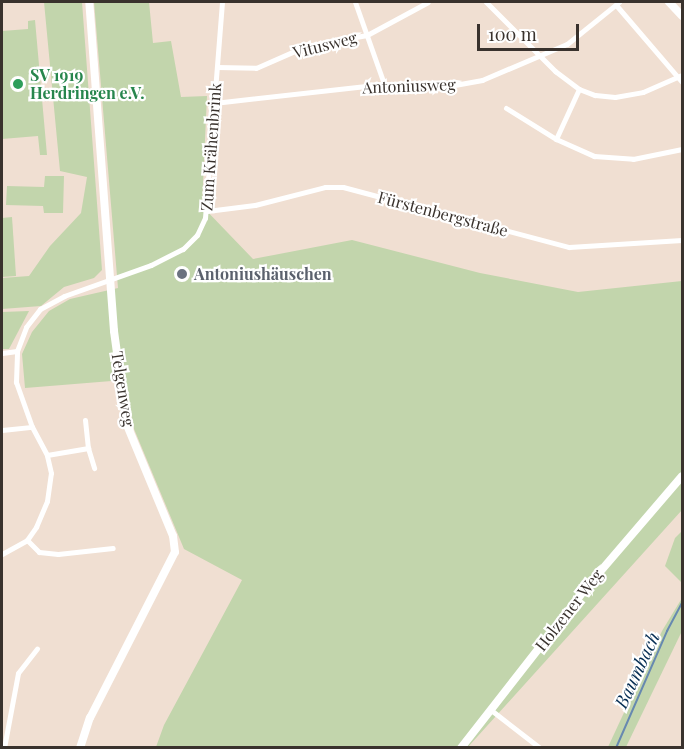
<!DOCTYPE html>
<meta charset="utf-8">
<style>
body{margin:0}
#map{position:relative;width:684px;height:749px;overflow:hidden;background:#f0dfd2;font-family:"Playfair Display",serif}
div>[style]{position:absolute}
.green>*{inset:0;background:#c2d5ac}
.stream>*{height:2px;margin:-1px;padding:0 1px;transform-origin:1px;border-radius:1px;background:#6789b0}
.street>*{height:5px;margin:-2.5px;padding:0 2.5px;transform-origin:2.5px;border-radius:2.5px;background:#fff}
.secondary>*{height:8px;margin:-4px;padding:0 4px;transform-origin:4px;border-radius:4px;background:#fff}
.dots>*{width:16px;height:16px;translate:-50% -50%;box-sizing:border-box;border:3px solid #fff;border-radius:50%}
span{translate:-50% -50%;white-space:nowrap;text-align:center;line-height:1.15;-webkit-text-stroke:4.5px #fff;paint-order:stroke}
.street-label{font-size:16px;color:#39322d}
.leisure-label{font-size:16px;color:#27864d;font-weight:700}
.left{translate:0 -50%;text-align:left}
.worship-label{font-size:16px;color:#5b616d;font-weight:700}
.water-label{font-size:18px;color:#042c52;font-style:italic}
.frame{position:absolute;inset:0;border:3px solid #39322d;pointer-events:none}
.scale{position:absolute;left:477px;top:24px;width:102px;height:27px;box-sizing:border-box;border:3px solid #39322d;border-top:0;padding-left:8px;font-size:18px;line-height:21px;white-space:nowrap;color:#39322d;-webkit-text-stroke:4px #fff;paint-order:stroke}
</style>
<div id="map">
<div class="green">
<i style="clip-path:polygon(44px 2px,82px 2px,102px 270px,94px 278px,64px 287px,41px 306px,2px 309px,2px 278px,29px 276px,50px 246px,81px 213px,87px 177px,60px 171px)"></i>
<i style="clip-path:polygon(94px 2px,149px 2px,153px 43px,171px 41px,181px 97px,207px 96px,202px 206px,253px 259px,352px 240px,480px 273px,578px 292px,682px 281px,682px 510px,468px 747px,156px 747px,164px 725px,242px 580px,184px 549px,134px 429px,124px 380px,25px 388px,22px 354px,32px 332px,49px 311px,70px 299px,118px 288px)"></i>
<i style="clip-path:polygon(35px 20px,47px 155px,40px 155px,38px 136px,2px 139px,2px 31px,28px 29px,28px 21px)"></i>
<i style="clip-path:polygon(45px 176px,64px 176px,63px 213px,44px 213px,43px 206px,6px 205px,7px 186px,44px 187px)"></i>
<i style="clip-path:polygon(12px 217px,16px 276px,2px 277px,2px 218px)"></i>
<i style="clip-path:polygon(29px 311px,9px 349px,2px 349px,2px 312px)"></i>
<i style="clip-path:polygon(682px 531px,682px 583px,665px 566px,675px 538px)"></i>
<i style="clip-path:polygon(682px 598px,682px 631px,626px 747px,608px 747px,662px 631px)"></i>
</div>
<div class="stream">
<i style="left:616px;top:748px;width:128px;rotate:-66.4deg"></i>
<i style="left:667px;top:631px;width:32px;rotate:-62deg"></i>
</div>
<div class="street">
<i style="left:355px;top:2px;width:87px;rotate:70.5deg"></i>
<i style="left:486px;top:2px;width:98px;rotate:45deg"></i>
<i style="left:555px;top:71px;width:30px;rotate:37deg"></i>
<i style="left:579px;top:89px;width:17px;rotate:21deg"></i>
<i style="left:595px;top:95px;width:20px;rotate:6deg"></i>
<i style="left:615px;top:97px;width:28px;rotate:-10deg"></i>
<i style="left:643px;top:92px;width:43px;rotate:-23.6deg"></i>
<i style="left:616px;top:5px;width:101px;rotate:49.4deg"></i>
<i style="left:217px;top:67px;width:39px;rotate:1deg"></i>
<i style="left:256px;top:68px;width:55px;rotate:-23.7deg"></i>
<i style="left:306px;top:46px;width:62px;rotate:-10.2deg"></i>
<i style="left:367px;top:35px;width:69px;rotate:-28.4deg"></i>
<i style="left:214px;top:103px;width:171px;rotate:-6.4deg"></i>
<i style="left:384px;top:84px;width:54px;rotate:4.2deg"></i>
<i style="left:438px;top:88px;width:45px;rotate:-10.3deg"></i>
<i style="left:482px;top:80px;width:92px;rotate:-23deg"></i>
<i style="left:567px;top:44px;width:67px;rotate:-38.9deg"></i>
<i style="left:506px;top:108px;width:59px;rotate:31.8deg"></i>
<i style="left:556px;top:139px;width:42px;rotate:24.1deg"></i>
<i style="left:594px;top:156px;width:39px;rotate:4deg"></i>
<i style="left:633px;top:159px;width:50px;rotate:-11.5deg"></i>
<i style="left:556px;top:139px;width:55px;rotate:-65.3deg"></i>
<i style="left:207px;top:211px;width:48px;rotate:-7.1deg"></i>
<i style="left:255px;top:205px;width:72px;rotate:-14.4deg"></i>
<i style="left:325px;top:187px;width:18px"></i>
<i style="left:343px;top:187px;width:234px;rotate:14.9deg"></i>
<i style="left:569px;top:247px;width:113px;rotate:-3.5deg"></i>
<i style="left:2px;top:353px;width:15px;rotate:-8deg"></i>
<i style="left:85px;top:420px;width:28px;rotate:84deg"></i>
<i style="left:88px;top:448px;width:21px;rotate:73deg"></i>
<i style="left:2px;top:430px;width:30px;rotate:-6deg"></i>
<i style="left:47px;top:455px;width:42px;rotate:-9.7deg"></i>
<i style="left:27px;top:540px;width:17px;rotate:45deg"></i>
<i style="left:39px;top:552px;width:19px;rotate:6deg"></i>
<i style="left:58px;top:554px;width:55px;rotate:-6.2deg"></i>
<i style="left:2px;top:554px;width:29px;rotate:-29deg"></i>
<i style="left:27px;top:540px;width:16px;rotate:-55deg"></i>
<i style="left:36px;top:527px;width:28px;rotate:-67deg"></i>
<i style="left:47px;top:501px;width:28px;rotate:-82deg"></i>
<i style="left:51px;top:473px;width:18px;rotate:-103deg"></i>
<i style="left:47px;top:455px;width:32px;rotate:-118deg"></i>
<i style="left:32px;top:427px;width:48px;rotate:-109.6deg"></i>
<i style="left:16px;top:382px;width:31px;rotate:-88deg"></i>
<i style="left:17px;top:351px;width:26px;rotate:-69deg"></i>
<i style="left:26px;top:327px;width:23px;rotate:-52deg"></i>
<i style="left:40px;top:309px;width:27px;rotate:-28deg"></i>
<i style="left:64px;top:296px;width:92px;rotate:-19.6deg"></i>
<i style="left:151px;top:265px;width:36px;rotate:-27deg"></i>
<i style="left:183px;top:249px;width:20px;rotate:-45deg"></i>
<i style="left:197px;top:235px;width:19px;rotate:-65deg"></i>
<i style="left:205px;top:218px;width:217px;rotate:-85.5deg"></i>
<i style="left:491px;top:710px;width:62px;rotate:37.8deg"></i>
<i style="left:4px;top:748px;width:76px;rotate:-79.4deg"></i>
<i style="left:18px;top:673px;width:31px;rotate:-52deg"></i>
</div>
<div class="secondary">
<i style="left:669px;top:2px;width:19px;rotate:47deg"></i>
<i style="left:80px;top:748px;width:32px;rotate:-72deg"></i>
<i style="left:90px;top:718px;width:186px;rotate:-62.9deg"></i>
<i style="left:175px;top:552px;width:16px;rotate:-97deg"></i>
<i style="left:173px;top:536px;width:120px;rotate:-112.5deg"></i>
<i style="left:127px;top:425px;width:95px;rotate:-97.9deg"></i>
<i style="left:114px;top:331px;width:330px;rotate:-94.3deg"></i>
<i style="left:461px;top:748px;width:204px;rotate:-52deg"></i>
<i style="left:587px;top:587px;width:146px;rotate:-49.4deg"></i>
</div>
<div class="dots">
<i style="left:18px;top:84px;background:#2e9e5b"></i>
<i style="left:182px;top:274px;background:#6b7280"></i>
</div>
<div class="street-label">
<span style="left:325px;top:45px;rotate:-14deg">Vitusweg</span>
<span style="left:409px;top:86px;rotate:-2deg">Antoniusweg</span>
<span style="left:211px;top:147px;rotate:-86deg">Zum Krähenbrink</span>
<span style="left:443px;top:214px;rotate:15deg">Fürstenbergstraße</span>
<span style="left:123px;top:389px;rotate:81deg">Telgenweg</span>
<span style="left:569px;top:610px;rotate:-52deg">Holzener Weg</span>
</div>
<div class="leisure-label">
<span class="left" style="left:30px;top:84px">SV 1919<br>Herdringen e.V.</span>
</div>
<div class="worship-label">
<span class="left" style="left:194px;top:274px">Antoniushäuschen</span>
</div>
<div class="water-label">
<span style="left:637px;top:670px;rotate:-65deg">Baumbach</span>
</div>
<div class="frame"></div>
<div class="scale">100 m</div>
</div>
